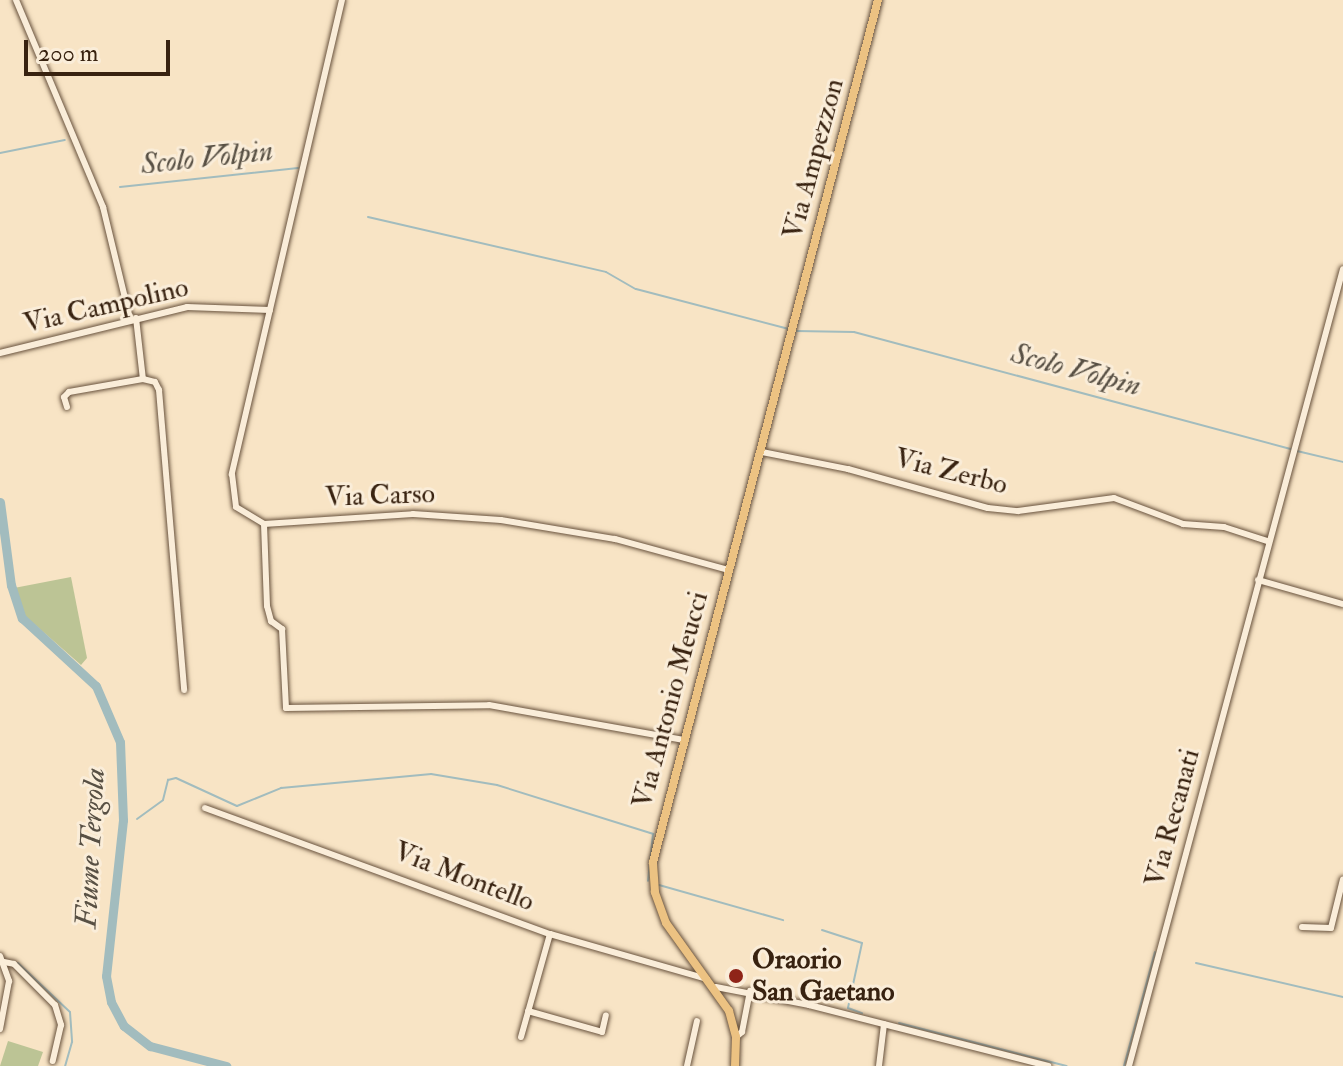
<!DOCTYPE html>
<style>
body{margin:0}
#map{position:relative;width:1343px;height:1066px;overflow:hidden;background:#f8e4c5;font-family:"IM FELL Double Pica",serif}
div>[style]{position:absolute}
.green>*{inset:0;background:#bcc495}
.stream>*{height:2px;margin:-1px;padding:0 1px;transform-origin:1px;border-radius:1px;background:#a2bcbe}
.river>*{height:9px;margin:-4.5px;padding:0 4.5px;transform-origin:4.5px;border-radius:4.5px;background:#a2bcbe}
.roads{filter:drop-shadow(0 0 2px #68523d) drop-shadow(0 0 2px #68523d)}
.minor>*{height:6px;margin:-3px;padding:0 3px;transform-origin:3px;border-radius:3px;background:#faedd9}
.major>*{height:8px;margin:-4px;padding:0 4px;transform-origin:4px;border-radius:4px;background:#ecc282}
.dots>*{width:22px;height:22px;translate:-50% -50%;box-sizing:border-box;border:4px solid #faedd9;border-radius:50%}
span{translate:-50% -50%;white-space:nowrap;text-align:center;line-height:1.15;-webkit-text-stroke:6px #faedd9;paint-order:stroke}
.street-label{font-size:28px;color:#382210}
.poi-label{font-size:28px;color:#382210;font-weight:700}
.left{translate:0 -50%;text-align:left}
.water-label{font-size:30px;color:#585044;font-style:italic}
.scale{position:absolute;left:24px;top:40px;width:146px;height:36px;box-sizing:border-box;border:4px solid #382210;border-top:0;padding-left:10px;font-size:24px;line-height:28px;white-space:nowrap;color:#382210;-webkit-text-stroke:6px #faedd9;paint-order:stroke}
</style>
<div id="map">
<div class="green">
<i style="clip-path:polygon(71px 577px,87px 658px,81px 665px,24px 615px,14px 588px)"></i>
<i style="clip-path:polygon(8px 1041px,43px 1052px,38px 1066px,0 1066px)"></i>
</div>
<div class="stream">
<i style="left:0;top:153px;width:66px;rotate:-11.3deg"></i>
<i style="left:120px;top:187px;width:179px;rotate:-6.1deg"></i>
<i style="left:368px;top:217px;width:244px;rotate:13deg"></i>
<i style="left:606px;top:272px;width:34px;rotate:30deg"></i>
<i style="left:636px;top:289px;width:157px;rotate:14.7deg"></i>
<i style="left:796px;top:331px;width:58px;rotate:1deg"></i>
<i style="left:854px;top:332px;width:452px;rotate:15deg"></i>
<i style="left:1297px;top:451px;width:47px;rotate:13.4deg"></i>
<i style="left:137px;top:819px;width:32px;rotate:-36deg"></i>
<i style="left:163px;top:800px;width:21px;rotate:-76deg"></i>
<i style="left:168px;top:780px;width:8px;rotate:-14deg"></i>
<i style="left:176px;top:778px;width:67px;rotate:24.7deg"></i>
<i style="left:237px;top:806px;width:48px;rotate:-22.2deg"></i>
<i style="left:281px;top:788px;width:151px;rotate:-5.3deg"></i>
<i style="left:431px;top:774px;width:67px;rotate:9.5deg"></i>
<i style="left:497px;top:785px;width:164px;rotate:17.4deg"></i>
<i style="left:653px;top:834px;width:47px;rotate:96.1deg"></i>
<i style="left:123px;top:820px;width:3px"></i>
<i style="left:659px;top:885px;width:129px;rotate:15.8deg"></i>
<i style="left:822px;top:930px;width:42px;rotate:18deg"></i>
<i style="left:862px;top:943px;width:66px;rotate:102.2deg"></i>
<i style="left:848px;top:1008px;width:15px;rotate:20deg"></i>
<i style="left:18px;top:963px;width:71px;rotate:43.3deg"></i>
<i style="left:70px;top:1012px;width:30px;rotate:86deg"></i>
<i style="left:72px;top:1042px;width:25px;rotate:106deg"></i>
<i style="left:1196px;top:963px;width:151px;rotate:13deg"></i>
<i style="left:899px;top:1023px;width:173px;rotate:14.4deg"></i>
<i style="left:1124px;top:1066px;width:118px;rotate:-74.8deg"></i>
</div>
<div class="river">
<i style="left:0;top:502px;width:84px;rotate:82.5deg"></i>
<i style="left:11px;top:585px;width:35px;rotate:72deg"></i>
<i style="left:22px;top:618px;width:100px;rotate:42.6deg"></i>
<i style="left:96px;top:686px;width:61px;rotate:66.8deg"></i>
<i style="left:120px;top:742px;width:78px;rotate:87.8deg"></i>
<i style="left:123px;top:820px;width:157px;rotate:96.2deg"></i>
<i style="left:106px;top:976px;width:26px;rotate:79deg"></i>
<i style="left:111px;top:1002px;width:27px;rotate:62deg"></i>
<i style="left:124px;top:1026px;width:33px;rotate:38deg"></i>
<i style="left:150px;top:1046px;width:79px;rotate:14.7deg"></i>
</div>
<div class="roads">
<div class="minor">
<i style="left:16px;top:0;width:225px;rotate:67.2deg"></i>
<i style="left:103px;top:207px;width:115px;rotate:76.4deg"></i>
<i style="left:342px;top:0;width:487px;rotate:103.1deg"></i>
<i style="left:232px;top:474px;width:33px;rotate:83deg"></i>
<i style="left:236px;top:507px;width:33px;rotate:31deg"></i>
<i style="left:264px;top:524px;width:149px;rotate:-3.8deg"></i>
<i style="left:413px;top:514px;width:88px;rotate:3.9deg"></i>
<i style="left:501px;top:520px;width:116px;rotate:9.5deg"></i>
<i style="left:615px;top:539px;width:117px;rotate:15.3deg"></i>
<i style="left:136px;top:318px;width:61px;rotate:83.5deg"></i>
<i style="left:143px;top:379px;width:12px;rotate:14deg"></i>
<i style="left:155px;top:382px;width:9px;rotate:63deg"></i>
<i style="left:159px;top:390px;width:301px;rotate:85.2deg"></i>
<i style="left:0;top:353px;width:193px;rotate:-13.8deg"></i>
<i style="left:187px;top:307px;width:83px;rotate:2.1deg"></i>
<i style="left:67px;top:407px;width:10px;rotate:-107deg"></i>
<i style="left:64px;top:397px;width:7px;rotate:-45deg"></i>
<i style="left:69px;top:392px;width:75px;rotate:-10deg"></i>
<i style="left:762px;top:452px;width:88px;rotate:11.2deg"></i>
<i style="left:848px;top:469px;width:145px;rotate:15.6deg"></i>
<i style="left:988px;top:508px;width:30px;rotate:6deg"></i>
<i style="left:1018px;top:511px;width:97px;rotate:-7.7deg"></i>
<i style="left:1114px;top:498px;width:74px;rotate:20.6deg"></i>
<i style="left:1183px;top:524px;width:41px;rotate:4.2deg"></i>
<i style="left:1224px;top:527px;width:45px;rotate:18deg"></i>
<i style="left:264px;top:524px;width:82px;rotate:87.9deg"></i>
<i style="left:267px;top:606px;width:16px;rotate:75deg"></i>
<i style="left:271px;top:621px;width:14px;rotate:36deg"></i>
<i style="left:282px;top:629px;width:79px;rotate:87.1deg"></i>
<i style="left:286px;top:708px;width:203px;rotate:-0.8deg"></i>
<i style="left:489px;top:705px;width:198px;rotate:10.2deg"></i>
<i style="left:1258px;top:580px;width:88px;rotate:15.8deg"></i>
<i style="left:205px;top:808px;width:367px;rotate:20.1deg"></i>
<i style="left:550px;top:934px;width:163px;rotate:16deg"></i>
<i style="left:1302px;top:927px;width:29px;rotate:2deg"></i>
<i style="left:1331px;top:928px;width:50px;rotate:-76.2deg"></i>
<i style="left:0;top:956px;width:27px;rotate:70deg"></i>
<i style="left:9px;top:981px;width:49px;rotate:100.6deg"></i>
<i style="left:4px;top:962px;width:10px;rotate:11deg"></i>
<i style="left:14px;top:964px;width:58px;rotate:45deg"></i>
<i style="left:55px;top:1005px;width:21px;rotate:73deg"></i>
<i style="left:61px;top:1025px;width:37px;rotate:103deg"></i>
<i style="left:716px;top:987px;width:95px;rotate:11deg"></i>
<i style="left:809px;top:1005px;width:247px;rotate:14.3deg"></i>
<i style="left:528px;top:1011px;width:77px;rotate:15.8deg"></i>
<i style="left:602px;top:1032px;width:17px;rotate:-77deg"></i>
<i style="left:521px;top:1037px;width:107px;rotate:-74.3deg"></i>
<i style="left:736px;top:1037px;width:8px;rotate:-40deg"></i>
<i style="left:742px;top:1032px;width:42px;rotate:-79deg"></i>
<i style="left:687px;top:1066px;width:46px;rotate:-77.5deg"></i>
<i style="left:879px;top:1066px;width:42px;rotate:-83.2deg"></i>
<i style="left:1129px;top:1066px;width:825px;rotate:-74.97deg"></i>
</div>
<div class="major">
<i style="left:735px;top:1066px;width:29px;rotate:-88deg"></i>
<i style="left:736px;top:1037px;width:27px;rotate:-105deg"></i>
<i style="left:729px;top:1011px;width:108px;rotate:-125.6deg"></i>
<i style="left:666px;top:923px;width:33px;rotate:-110deg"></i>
<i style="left:655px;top:892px;width:30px;rotate:-94deg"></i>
<i style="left:653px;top:862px;width:891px;rotate:-75.37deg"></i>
</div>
</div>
<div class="dots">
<i style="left:736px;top:976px;background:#8f2418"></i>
</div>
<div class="street-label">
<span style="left:814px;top:159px;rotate:-75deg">Via Ampezzon</span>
<span style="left:106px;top:306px;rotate:-13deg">Via Campolino</span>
<span style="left:951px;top:472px;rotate:14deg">Via Zerbo</span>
<span style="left:380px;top:496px;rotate:-2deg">Via Carso</span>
<span style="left:671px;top:700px;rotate:-75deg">Via Antonio Meucci</span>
<span style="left:1173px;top:818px;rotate:-75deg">Via Recanati</span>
<span style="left:464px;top:877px;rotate:21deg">Via Montello</span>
</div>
<div class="poi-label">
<span class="left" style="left:752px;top:976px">Oraorio<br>San Gaetano</span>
</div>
<div class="water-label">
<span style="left:207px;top:158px;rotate:-6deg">Scolo Volpin</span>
<span style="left:1076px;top:370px;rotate:15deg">Scolo Volpin</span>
<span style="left:91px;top:848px;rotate:-87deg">Fiume Tergola</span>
</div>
<div class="scale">200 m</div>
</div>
